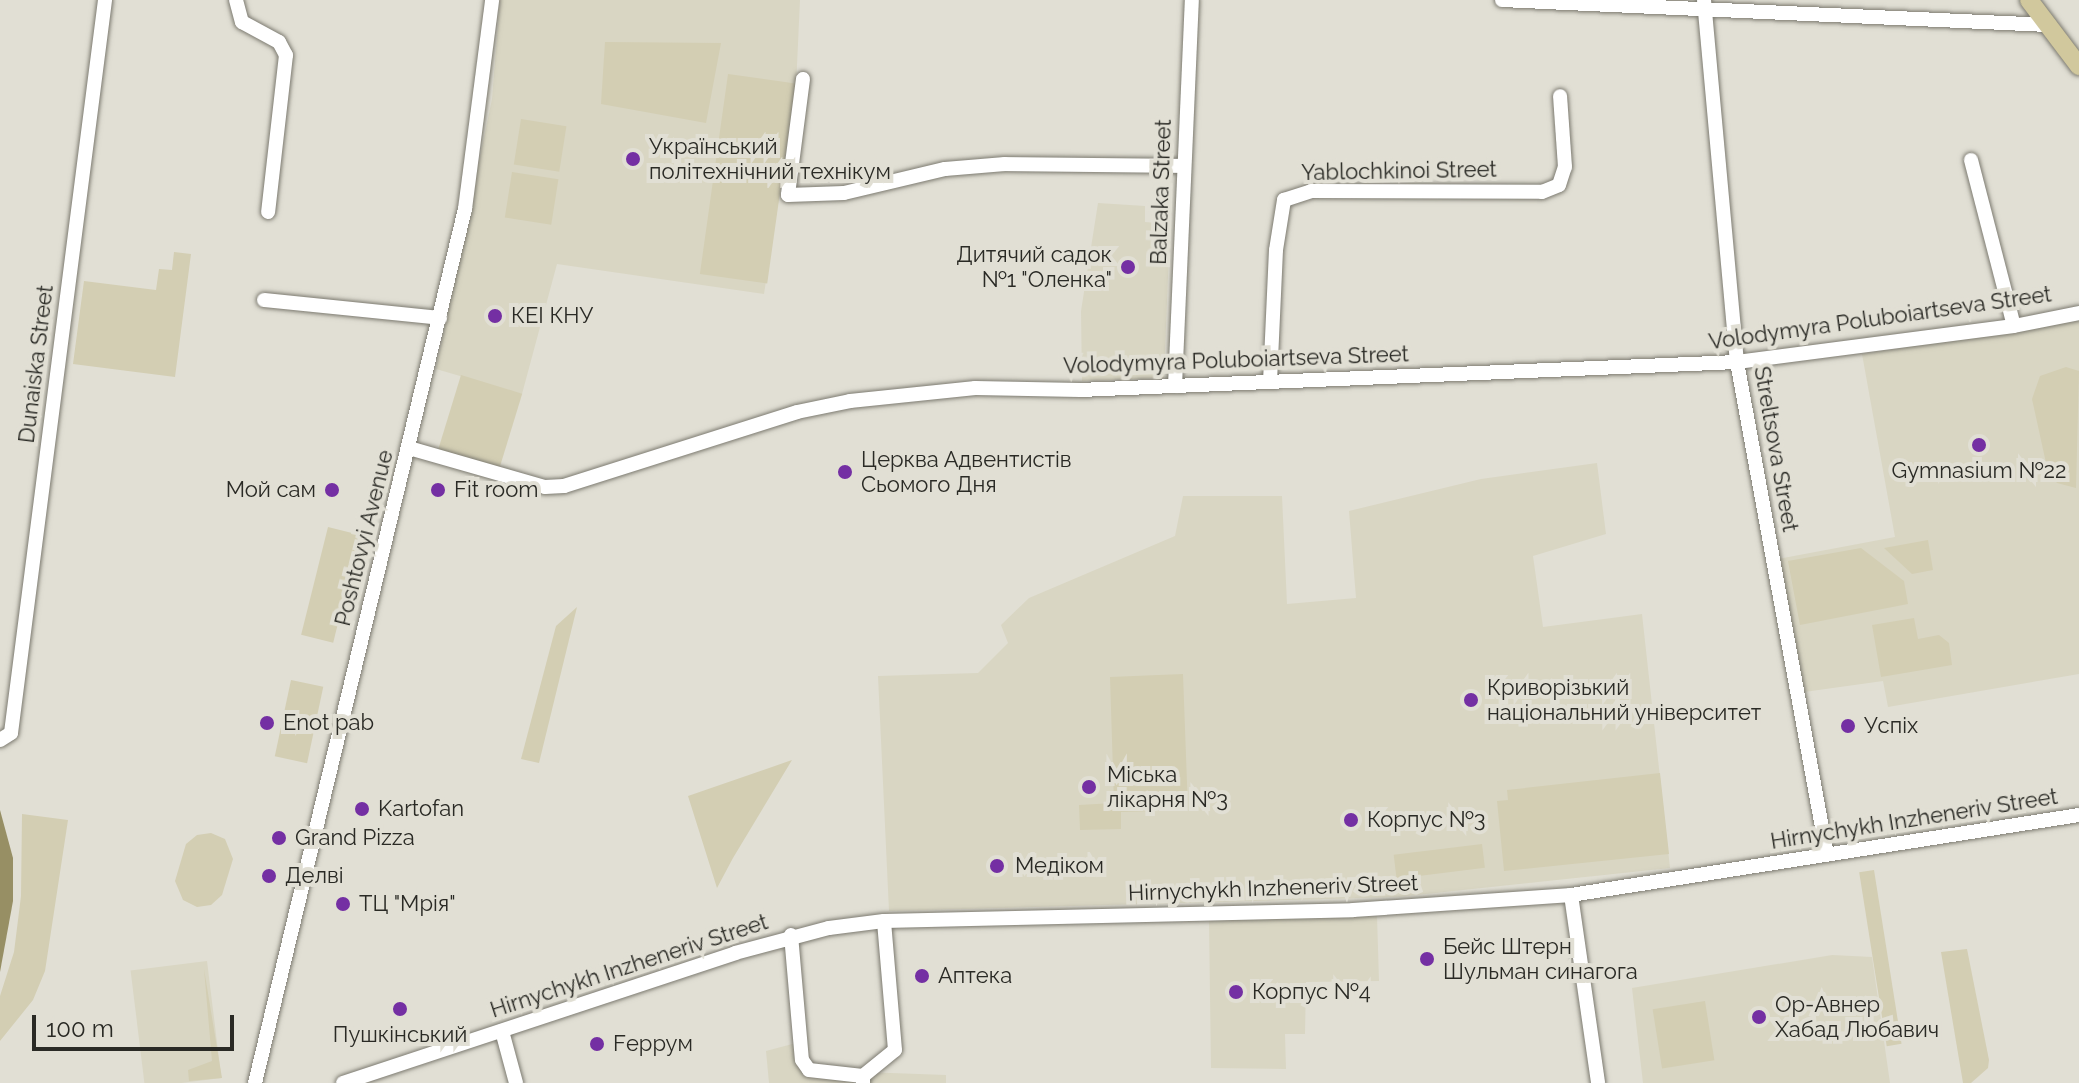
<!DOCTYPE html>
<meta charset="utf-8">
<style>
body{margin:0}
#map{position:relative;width:2079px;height:1083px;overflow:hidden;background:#e1dfd4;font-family:Raleway,sans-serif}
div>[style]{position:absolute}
.built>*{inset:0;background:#d9d6c3;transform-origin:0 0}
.green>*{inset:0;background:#d3ceb3;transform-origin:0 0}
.water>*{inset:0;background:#978f64}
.roads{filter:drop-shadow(0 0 2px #7c7a70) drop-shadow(0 0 2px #7c7a70)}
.minor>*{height:14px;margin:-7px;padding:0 7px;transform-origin:7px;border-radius:7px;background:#fff}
.major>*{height:18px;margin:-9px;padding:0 9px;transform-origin:9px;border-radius:9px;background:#d1c89d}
.dots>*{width:22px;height:22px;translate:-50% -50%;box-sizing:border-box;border:4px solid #e1dfd4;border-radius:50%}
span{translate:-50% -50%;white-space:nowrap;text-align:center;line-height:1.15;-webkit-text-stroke:8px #e1dfd4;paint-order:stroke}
.poi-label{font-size:22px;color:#2a2a25}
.left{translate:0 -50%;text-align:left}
.right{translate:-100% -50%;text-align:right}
.street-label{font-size:22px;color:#2a2a25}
.scale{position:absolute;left:32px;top:1015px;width:202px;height:36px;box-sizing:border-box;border:4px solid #2a2a25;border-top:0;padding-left:10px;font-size:24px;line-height:28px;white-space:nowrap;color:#2a2a25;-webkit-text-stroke:6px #e1dfd4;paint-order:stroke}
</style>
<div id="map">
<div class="built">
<i style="clip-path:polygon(500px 0,800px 0,796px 87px,764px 294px,557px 264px,522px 394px,436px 369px,492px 99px)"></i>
<i style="clip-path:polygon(1098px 203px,1145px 206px,1145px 222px,1170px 224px,1164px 378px,1082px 381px,1081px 311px)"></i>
<i style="clip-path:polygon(2079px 321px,2079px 674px,1888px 707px,1883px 681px,1797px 693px,1772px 560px,1895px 537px,1862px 354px)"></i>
<i style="clip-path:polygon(1597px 463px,1606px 534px,1533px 556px,1543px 627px,1642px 614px,1670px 868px,1398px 897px,889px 911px,878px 676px,978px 673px,1008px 643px,1001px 625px,1029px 598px,1175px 536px,1183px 496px,1282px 496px,1287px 604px,1356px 598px,1349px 511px,1481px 479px)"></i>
<i style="clip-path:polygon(1377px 916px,1379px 981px,1306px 982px,1305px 1034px,1285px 1034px,1286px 1069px,1211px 1068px,1209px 920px)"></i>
<i style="clip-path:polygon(1832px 955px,1872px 957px,1890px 1083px,1643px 1083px,1632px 988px)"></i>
<i style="left:207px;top:961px;width:118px;height:77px;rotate:83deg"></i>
<i style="clip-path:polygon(796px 1043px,809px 1070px,946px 1075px,946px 1083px,769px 1083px,766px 1051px)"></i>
</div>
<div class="green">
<i style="clip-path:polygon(605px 42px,721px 43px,706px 123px,601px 104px)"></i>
<i style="left:728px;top:74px;width:68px;height:202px;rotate:8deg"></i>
<i style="left:521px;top:119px;width:46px;height:46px;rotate:9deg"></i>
<i style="left:512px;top:172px;width:47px;height:46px;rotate:9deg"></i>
<i style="clip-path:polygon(174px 252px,191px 254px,175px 377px,73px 364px,84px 281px,156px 290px,159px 269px,172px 270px)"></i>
<i style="clip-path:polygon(2066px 367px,2079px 371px,2076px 488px,2057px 483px,2048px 472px,2032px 399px,2040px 376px)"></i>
<i style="left:461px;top:375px;width:64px;height:84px;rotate:17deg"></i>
<i style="left:328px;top:527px;width:33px;height:111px;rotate:14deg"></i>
<i style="clip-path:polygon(1928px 540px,1933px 570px,1912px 574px,1884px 548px)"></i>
<i style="clip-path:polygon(1861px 548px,1904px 581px,1908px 604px,1800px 625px,1788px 561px)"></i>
<i style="clip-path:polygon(577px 607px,539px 763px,521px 759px,556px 626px)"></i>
<i style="clip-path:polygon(1914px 618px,1918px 639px,1939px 635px,1949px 643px,1952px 665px,1881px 677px,1872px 625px)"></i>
<i style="clip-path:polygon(1183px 674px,1188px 810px,1121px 812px,1121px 829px,1080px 830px,1079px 805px,1114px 803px,1110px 677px)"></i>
<i style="left:291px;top:680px;width:33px;height:78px;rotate:12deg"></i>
<i style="clip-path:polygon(792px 760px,733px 858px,717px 888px,688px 796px)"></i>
<i style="clip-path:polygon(1660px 773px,1669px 854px,1504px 871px,1497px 801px,1508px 800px,1507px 790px)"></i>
<i style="clip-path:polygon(22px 814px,68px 820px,45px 971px,33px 1000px,0 1041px,0 996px,14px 952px,21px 896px)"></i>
<i style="clip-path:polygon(211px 833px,225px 839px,233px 859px,222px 895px,211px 905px,197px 907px,183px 900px,175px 881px,186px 844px,197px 835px)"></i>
<i style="left:1482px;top:844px;width:24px;height:89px;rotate:83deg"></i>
<i style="left:1874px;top:870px;width:176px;height:15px;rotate:81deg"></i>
<i style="clip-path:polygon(1967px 949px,1989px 1060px,1988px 1068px,1971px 1083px,1963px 1083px,1941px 952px)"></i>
<i style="clip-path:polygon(204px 969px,222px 1078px,189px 1081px,188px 1070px,212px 1061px)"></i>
<i style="left:1705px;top:1001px;width:60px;height:53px;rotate:81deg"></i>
</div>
<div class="water">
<i style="clip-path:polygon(0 810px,13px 858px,13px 901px,0 972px)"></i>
</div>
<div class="roads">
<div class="minor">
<i style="left:236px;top:0;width:23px;rotate:75deg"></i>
<i style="left:242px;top:22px;width:42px;rotate:28.4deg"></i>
<i style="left:279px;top:42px;width:15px;rotate:62deg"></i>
<i style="left:286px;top:55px;width:158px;rotate:96.5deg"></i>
<i style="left:1502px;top:0;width:548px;rotate:2.62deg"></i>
<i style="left:1704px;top:0;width:364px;rotate:84.8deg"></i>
<i style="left:1737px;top:362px;width:501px;rotate:79.65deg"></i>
<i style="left:803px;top:79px;width:117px;rotate:97.4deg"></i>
<i style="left:788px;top:195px;width:56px;rotate:-2deg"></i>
<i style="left:844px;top:193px;width:104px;rotate:-13.4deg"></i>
<i style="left:945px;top:169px;width:60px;rotate:-4.8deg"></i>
<i style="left:1005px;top:164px;width:178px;rotate:0.6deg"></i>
<i style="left:1971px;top:160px;width:171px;rotate:75.5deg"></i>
<i style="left:264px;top:300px;width:177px;rotate:5.8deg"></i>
<i style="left:1270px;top:382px;width:132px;rotate:-87.4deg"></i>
<i style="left:1276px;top:250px;width:51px;rotate:-80.9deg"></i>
<i style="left:1284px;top:200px;width:28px;rotate:-18deg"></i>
<i style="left:1311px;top:191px;width:231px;rotate:0.2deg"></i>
<i style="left:1542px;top:192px;width:18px;rotate:-22deg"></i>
<i style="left:1559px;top:185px;width:19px;rotate:-72deg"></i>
<i style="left:1565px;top:167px;width:71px;rotate:-94deg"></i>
<i style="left:1175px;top:386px;width:386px;rotate:-87.5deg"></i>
<i style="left:409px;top:448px;width:141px;rotate:16deg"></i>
<i style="left:545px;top:487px;width:19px;rotate:-3deg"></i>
<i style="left:564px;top:486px;width:244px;rotate:-17.6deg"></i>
<i style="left:797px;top:412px;width:54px;rotate:-11.7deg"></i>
<i style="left:850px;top:401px;width:126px;rotate:-5.9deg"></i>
<i style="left:975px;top:388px;width:105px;rotate:1.1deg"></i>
<i style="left:1080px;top:390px;width:658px;rotate:-2.44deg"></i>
<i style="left:1737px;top:362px;width:279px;rotate:-7.4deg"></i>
<i style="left:2014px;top:326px;width:66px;rotate:-11.3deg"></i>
<i style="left:0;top:740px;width:13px;rotate:-32deg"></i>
<i style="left:11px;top:733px;width:739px;rotate:-82.69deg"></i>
<i style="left:1571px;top:895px;width:190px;rotate:81.8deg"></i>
<i style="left:791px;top:935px;width:125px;rotate:85deg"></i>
<i style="left:802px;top:1060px;width:12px;rotate:55deg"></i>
<i style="left:809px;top:1070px;width:54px;rotate:6.3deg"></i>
<i style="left:863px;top:1076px;width:7px;rotate:90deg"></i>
<i style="left:502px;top:1031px;width:54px;rotate:74.9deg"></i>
<i style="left:863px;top:1076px;width:41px;rotate:-39.1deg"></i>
<i style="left:895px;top:1050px;width:129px;rotate:-94.9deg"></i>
<i style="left:255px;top:1083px;width:899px;rotate:-76.49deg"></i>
<i style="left:465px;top:209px;width:211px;rotate:-82.6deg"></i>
<i style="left:343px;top:1083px;width:413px;rotate:-18.3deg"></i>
<i style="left:735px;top:953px;width:97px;rotate:-14.9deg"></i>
<i style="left:829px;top:928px;width:55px;rotate:-7.3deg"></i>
<i style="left:884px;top:921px;width:469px;rotate:-1.3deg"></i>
<i style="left:1353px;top:910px;width:219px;rotate:-3.9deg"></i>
<i style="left:1571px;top:895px;width:514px;rotate:-8.95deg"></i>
</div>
<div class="major">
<i style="left:2029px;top:0;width:83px;rotate:52.9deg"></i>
</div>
</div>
<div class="dots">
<i style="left:633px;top:159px;background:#742fa3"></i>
<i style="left:1128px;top:267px;background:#742fa3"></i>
<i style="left:495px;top:316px;background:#742fa3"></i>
<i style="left:1979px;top:445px;background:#742fa3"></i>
<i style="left:845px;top:472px;background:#742fa3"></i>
<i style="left:332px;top:490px;background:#742fa3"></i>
<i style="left:438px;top:490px;background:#742fa3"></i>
<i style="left:1471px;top:700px;background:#742fa3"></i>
<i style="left:267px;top:723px;background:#742fa3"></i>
<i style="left:1848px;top:726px;background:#742fa3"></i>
<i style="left:1089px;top:787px;background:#742fa3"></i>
<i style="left:362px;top:809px;background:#742fa3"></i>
<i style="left:1351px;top:820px;background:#742fa3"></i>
<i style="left:279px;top:838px;background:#742fa3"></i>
<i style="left:997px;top:866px;background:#742fa3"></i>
<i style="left:269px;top:876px;background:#742fa3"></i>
<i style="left:343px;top:904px;background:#742fa3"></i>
<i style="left:1427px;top:959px;background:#742fa3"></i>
<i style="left:922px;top:976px;background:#742fa3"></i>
<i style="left:1236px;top:992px;background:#742fa3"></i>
<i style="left:400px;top:1009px;background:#742fa3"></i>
<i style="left:1759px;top:1017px;background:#742fa3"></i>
<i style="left:597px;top:1044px;background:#742fa3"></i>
</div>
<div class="poi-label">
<span class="left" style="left:649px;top:159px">Український<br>політехнічний технікум</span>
<span class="right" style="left:1112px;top:267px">Дитячий садок<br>№1 "Оленка"</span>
<span class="left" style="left:511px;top:316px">КЕІ КНУ</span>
<span class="left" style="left:861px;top:472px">Церква Адвентистів<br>Сьомого Дня</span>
<span style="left:1979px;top:471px">Gymnasium №22</span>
<span class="right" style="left:316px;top:490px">Мой сам</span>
<span class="left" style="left:454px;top:490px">Fit room</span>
<span class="left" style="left:1487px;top:700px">Криворізький<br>національний університет</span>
<span class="left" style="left:283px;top:723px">Enot pab</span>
<span class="left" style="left:1864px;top:726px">Успіх</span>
<span class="left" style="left:1107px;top:787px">Міська<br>лікарня №3</span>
<span class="left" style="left:378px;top:809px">Kartofan</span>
<span class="left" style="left:1367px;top:820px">Корпус №3</span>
<span class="left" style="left:295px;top:838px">Grand Pizza</span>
<span class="left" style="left:1015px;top:866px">Медіком</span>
<span class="left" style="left:285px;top:876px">Делві</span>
<span class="left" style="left:359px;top:904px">ТЦ "Мрія"</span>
<span class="left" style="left:1443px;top:959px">Бейс Штерн<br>Шульман синагога</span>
<span class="left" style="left:938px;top:976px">Аптека</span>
<span class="left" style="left:1252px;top:992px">Корпус №4</span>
<span class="left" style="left:1775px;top:1017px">Ор-Авнер<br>Хабад Любавич</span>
<span style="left:400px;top:1035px">Пушкінський</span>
<span class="left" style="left:613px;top:1044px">Fеррум</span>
</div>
<div class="street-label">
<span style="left:1399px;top:171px;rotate:-1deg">Yablochkinoi Street</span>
<span style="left:1161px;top:192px;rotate:-88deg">Balzaka Street</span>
<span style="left:1880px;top:318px;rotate:-8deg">Volodymyra Poluboiartseva Street</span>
<span style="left:1236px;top:360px;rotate:-2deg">Volodymyra Poluboiartseva Street</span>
<span style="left:36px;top:364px;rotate:-83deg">Dunaiska Street</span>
<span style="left:1776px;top:449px;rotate:80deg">Streltsova Street</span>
<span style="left:364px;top:538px;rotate:-76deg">Poshtovyi Avenue</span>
<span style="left:1914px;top:819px;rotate:-9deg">Hirnychykh Inzheneriv Street</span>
<span style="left:1273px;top:888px;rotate:-2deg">Hirnychykh Inzheneriv Street</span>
<span style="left:629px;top:966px;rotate:-18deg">Hirnychykh Inzheneriv Street</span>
</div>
<div class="scale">100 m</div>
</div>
